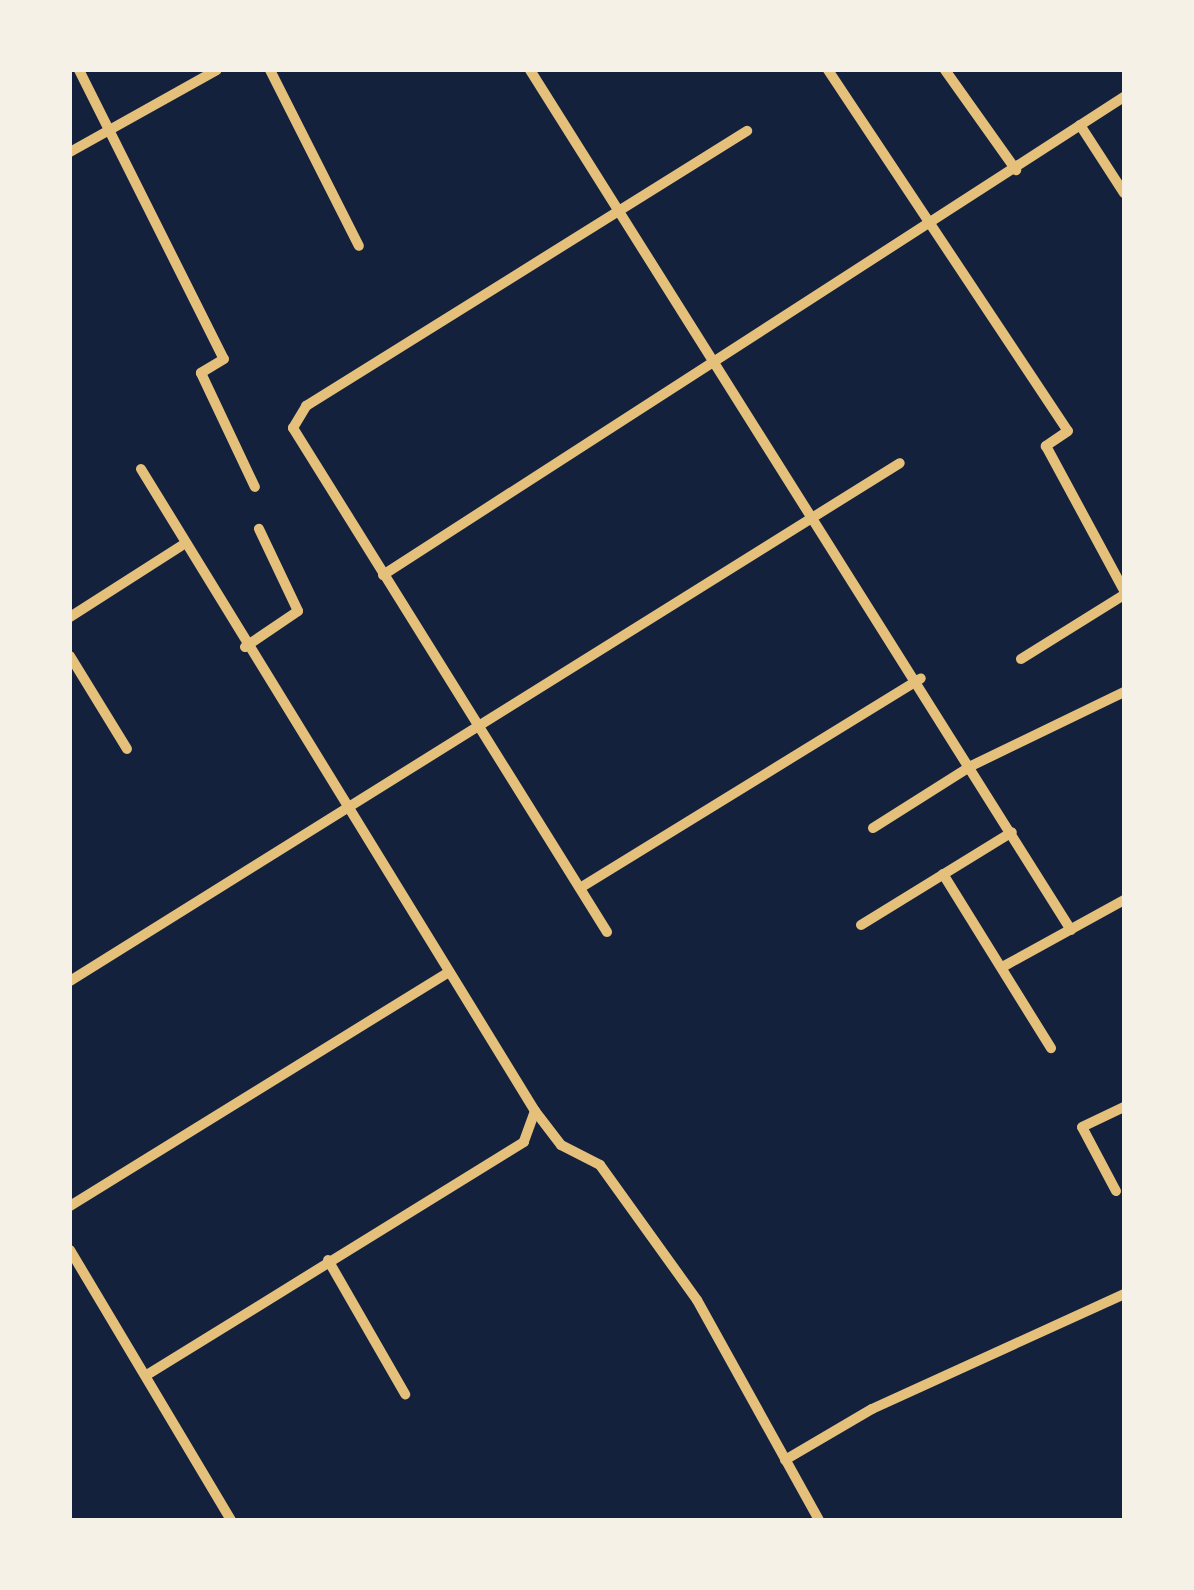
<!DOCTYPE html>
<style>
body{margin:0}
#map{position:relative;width:1194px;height:1590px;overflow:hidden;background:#14213d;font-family:Ubuntu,sans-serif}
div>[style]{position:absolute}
.minor>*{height:10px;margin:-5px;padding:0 5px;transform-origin:5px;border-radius:5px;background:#e5c07b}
span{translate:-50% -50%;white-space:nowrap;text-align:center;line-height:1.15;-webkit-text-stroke:8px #f6f1e7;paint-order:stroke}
.frame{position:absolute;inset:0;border:72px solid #f6f1e7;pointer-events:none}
</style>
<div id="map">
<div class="minor">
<i style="left:79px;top:70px;width:323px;rotate:63.4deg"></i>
<i style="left:224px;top:359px;width:27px;rotate:149deg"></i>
<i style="left:201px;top:373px;width:126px;rotate:64.7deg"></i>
<i style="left:270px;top:70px;width:197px;rotate:63.2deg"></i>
<i style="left:530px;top:70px;width:1016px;rotate:57.83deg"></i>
<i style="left:828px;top:70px;width:433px;rotate:56.4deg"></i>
<i style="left:1068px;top:431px;width:27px;rotate:146deg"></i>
<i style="left:1046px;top:446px;width:164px;rotate:61.6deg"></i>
<i style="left:945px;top:70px;width:123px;rotate:54.6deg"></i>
<i style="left:1080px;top:125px;width:81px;rotate:57.1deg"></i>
<i style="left:70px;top:152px;width:168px;rotate:-29.2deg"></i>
<i style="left:141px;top:469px;width:753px;rotate:58.46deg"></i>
<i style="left:535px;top:1111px;width:33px;rotate:110deg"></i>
<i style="left:524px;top:1142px;width:442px;rotate:148.3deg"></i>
<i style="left:383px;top:575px;width:882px;rotate:-32.83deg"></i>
<i style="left:70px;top:617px;width:132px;rotate:-32.6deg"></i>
<i style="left:245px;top:647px;width:64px;rotate:-34.2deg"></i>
<i style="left:298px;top:611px;width:91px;rotate:-115.4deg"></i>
<i style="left:70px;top:656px;width:109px;rotate:58.5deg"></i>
<i style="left:1021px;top:659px;width:121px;rotate:-31.9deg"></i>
<i style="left:873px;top:828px;width:116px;rotate:-32.3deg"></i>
<i style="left:971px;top:766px;width:170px;rotate:-25.8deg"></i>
<i style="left:943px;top:874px;width:205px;rotate:58.2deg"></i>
<i style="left:580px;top:888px;width:400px;rotate:-31.6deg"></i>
<i style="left:861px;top:925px;width:177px;rotate:-31.6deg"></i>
<i style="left:607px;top:932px;width:594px;rotate:-121.92deg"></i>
<i style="left:293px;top:428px;width:26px;rotate:-59deg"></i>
<i style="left:306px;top:406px;width:520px;rotate:-31.95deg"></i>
<i style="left:1006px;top:965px;width:135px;rotate:-28.8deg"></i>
<i style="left:70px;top:981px;width:978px;rotate:-31.97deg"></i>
<i style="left:535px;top:1111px;width:43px;rotate:52.6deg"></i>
<i style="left:561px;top:1145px;width:44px;rotate:27.1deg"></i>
<i style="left:600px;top:1165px;width:166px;rotate:54.3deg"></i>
<i style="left:697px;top:1300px;width:252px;rotate:61deg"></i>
<i style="left:1116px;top:1191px;width:72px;rotate:-118deg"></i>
<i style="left:1082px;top:1127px;width:47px;rotate:-25.5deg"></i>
<i style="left:70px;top:1206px;width:445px;rotate:-31.7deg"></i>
<i style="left:70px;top:1250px;width:314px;rotate:59.2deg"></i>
<i style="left:328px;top:1260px;width:155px;rotate:60.1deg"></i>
<i style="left:785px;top:1460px;width:101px;rotate:-30.4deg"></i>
<i style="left:872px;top:1409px;width:277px;rotate:-24.5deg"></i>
</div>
<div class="frame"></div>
</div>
